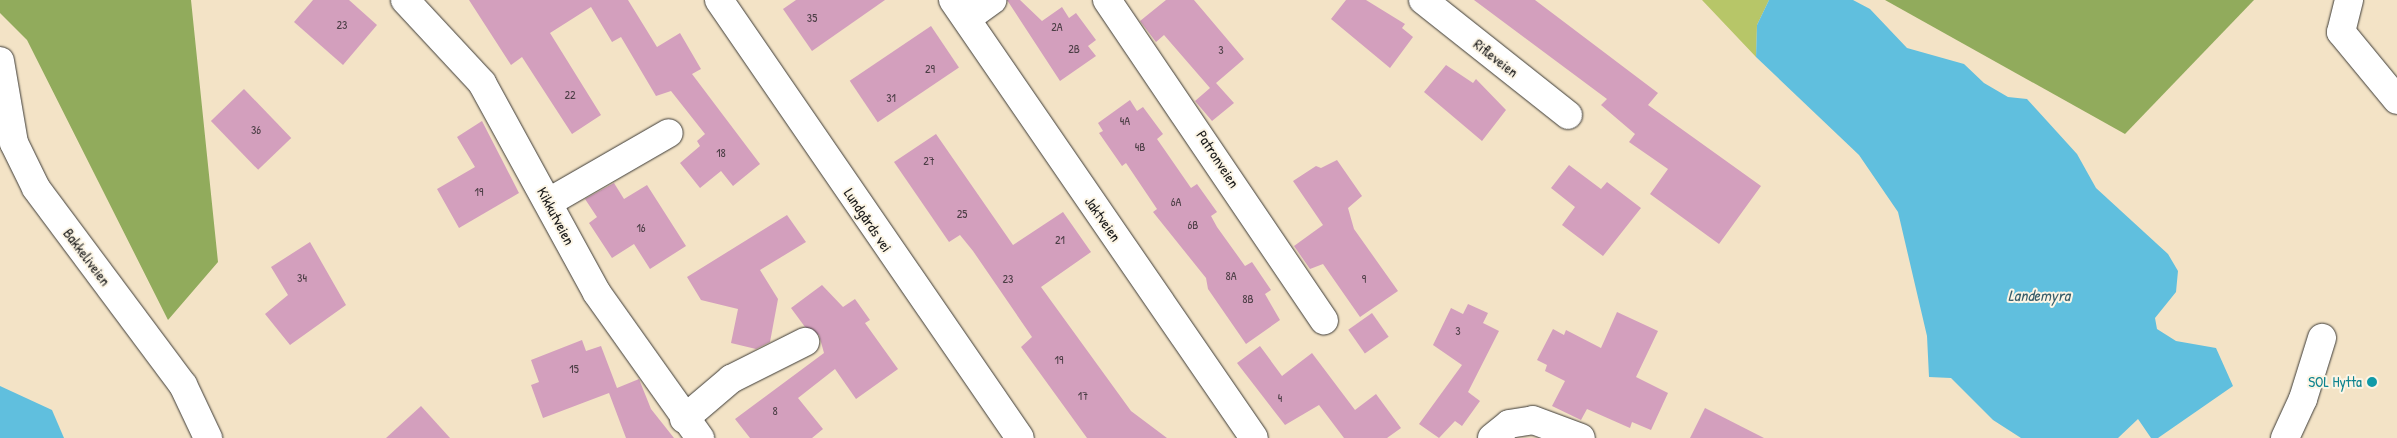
<!DOCTYPE html>
<meta charset="utf-8">
<style>
body{margin:0}
#map{position:relative;width:2397px;height:438px;overflow:hidden;background:#f3e3c6;font-family:"Patrick Hand",sans-serif}
div>[style]{position:absolute}
.green>*{inset:0;background:#b7c668}
.forest>*{inset:0;background:#91ab5c}
.water>*{inset:0;background:#60bfde}
.building>*{inset:0;background:#d39fbd;transform-origin:0 0}
.roads{filter:drop-shadow(0 0 1px #3c3a36) drop-shadow(0 0 1px #3c3a36)}
.minor>*{height:28px;margin:-14px;padding:0 14px;transform-origin:14px;border-radius:14px;background:#fff}
.dots>*{width:14px;height:14px;translate:-50% -50%;box-sizing:border-box;border:2px solid #fcf5e5;border-radius:50%}
span{translate:-50% -50%;white-space:nowrap;text-align:center;line-height:1.15;-webkit-text-stroke:4px #fcf5e5;paint-order:stroke}
.number-label{font-size:12px;color:#4a3d44}
.number-label span{-webkit-text-stroke-width:0}
.street-label{font-size:15px;color:#1c1c1c}
.culture-label{font-size:15px;color:#0d838f}
.right{translate:-100% -50%;text-align:right}
.water-label{font-size:16px;color:#375d6a;font-style:italic}
</style>
<div id="map">
<div class="green">
<i style="clip-path:polygon(1702px 0,1769px 0,1757px 25px,1756px 57px)"></i>
</div>
<div class="forest">
<i style="clip-path:polygon(0 0,191px 0,218px 262px,168px 320px,27px 40px,0 13px)"></i>
<i style="clip-path:polygon(1885px 0,2254px 0,2125px 134px)"></i>
</div>
<div class="water">
<i style="clip-path:polygon(1769px 0,1853px 0,1870px 9px,1907px 48px,1964px 64px,1984px 83px,2008px 97px,2027px 99px,2077px 154px,2096px 188px,2168px 254px,2178px 271px,2176px 292px,2155px 318px,2157px 329px,2176px 341px,2216px 348px,2233px 386px,2158px 438px,2151px 438px,2138px 419px,2118px 438px,2021px 438px,1993px 420px,1951px 378px,1929px 377px,1927px 336px,1898px 212px,1859px 155px,1756px 57px,1757px 25px)"></i>
<i style="clip-path:polygon(0 386px,52px 410px,64px 438px,0 438px)"></i>
</div>
<div class="building">
<i style="clip-path:polygon(313px 0,349px 0,377px 25px,343px 65px,294px 22px)"></i>
<i style="clip-path:polygon(469px 0,628px 0,657px 47px,680px 33px,701px 69px,692px 74px,760px 164px,733px 186px,721px 171px,700px 188px,680px 163px,700px 146px,697px 141px,705px 134px,671px 91px,656px 96px,621px 37px,612px 42px,591px 7px,550px 33px,601px 115px,572px 134px,522px 57px,511px 65px)"></i>
<i style="clip-path:polygon(796px 0,885px 0,812px 51px,783px 9px)"></i>
<i style="clip-path:polygon(1007px 0,1020px 0,1042px 21px,1062px 7px,1069px 18px,1076px 13px,1096px 40px,1088px 46px,1096px 56px,1060px 81px)"></i>
<i style="clip-path:polygon(1166px 0,1194px 0,1244px 59px,1216px 83px,1234px 103px,1212px 121px,1195px 101px,1210px 88px,1164px 35px,1156px 42px,1140px 21px)"></i>
<i style="clip-path:polygon(1346px 0,1366px 0,1405px 24px,1402px 28px,1413px 37px,1390px 68px,1331px 19px)"></i>
<i style="clip-path:polygon(1474px 0,1535px 0,1658px 93px,1648px 105px,1761px 186px,1719px 244px,1650px 194px,1668px 169px,1629px 142px,1635px 134px,1601px 105px,1607px 99px)"></i>
<i style="left:931px;top:26px;width:50px;height:98px;rotate:56deg"></i>
<i style="clip-path:polygon(1446px 65px,1473px 83px,1476px 79px,1506px 110px,1482px 141px,1424px 92px)"></i>
<i style="left:244px;top:89px;width:68px;height:46px;rotate:46deg"></i>
<i style="clip-path:polygon(1130px 100px,1137px 111px,1143px 107px,1163px 134px,1157px 139px,1164px 149px,1191px 188px,1197px 184px,1217px 212px,1211px 216px,1217px 227px,1245px 266px,1252px 262px,1271px 290px,1265px 294px,1280px 320px,1246px 344px,1208px 289px,1206px 278px,1153px 212px,1157px 209px,1126px 163px,1122px 166px,1099px 133px,1103px 131px,1098px 123px)"></i>
<i style="clip-path:polygon(482px 121px,519px 193px,459px 228px,437px 189px,475px 167px,457px 137px)"></i>
<i style="clip-path:polygon(936px 134px,1013px 245px,1063px 212px,1091px 252px,1041px 287px,1131px 411px,1167px 438px,1087px 438px,1021px 347px,1032px 337px,973px 251px,960px 235px,949px 242px,894px 162px)"></i>
<i style="clip-path:polygon(1337px 160px,1362px 196px,1348px 208px,1354px 229px,1398px 291px,1360px 317px,1323px 264px,1310px 269px,1294px 246px,1323px 225px,1293px 181px,1316px 166px,1321px 168px)"></i>
<i style="clip-path:polygon(1569px 165px,1601px 189px,1607px 182px,1641px 208px,1603px 256px,1562px 225px,1575px 207px,1551px 188px)"></i>
<i style="clip-path:polygon(614px 183px,624px 199px,647px 185px,686px 246px,650px 269px,634px 244px,612px 258px,589px 223px,597px 217px,585px 199px)"></i>
<i style="clip-path:polygon(787px 215px,806px 242px,760px 270px,778px 299px,770px 342px,756px 349px,731px 343px,738px 309px,701px 300px,687px 277px)"></i>
<i style="clip-path:polygon(310px 242px,346px 305px,290px 345px,265px 314px,288px 295px,271px 267px)"></i>
<i style="clip-path:polygon(822px 285px,843px 307px,855px 299px,870px 320px,865px 323px,898px 369px,856px 399px,835px 369px,798px 398px,823px 429px,812px 438px,750px 438px,735px 419px,824px 353px,819px 335px,805px 327px,791px 308px)"></i>
<i style="clip-path:polygon(1468px 304px,1488px 313px,1483px 323px,1499px 331px,1468px 392px,1480px 401px,1462px 426px,1455px 421px,1439px 438px,1419px 424px,1462px 365px,1433px 345px,1451px 308px,1463px 314px)"></i>
<i style="clip-path:polygon(1617px 312px,1658px 331px,1636px 377px,1668px 393px,1651px 430px,1632px 422px,1630px 428px,1587px 409px,1581px 420px,1552px 406px,1565px 381px,1545px 371px,1547px 365px,1537px 360px,1553px 329px,1564px 335px,1566px 330px,1601px 348px)"></i>
<i style="left:1372px;top:313px;width:29px;height:29px;rotate:55deg"></i>
<i style="clip-path:polygon(582px 340px,586px 351px,601px 346px,617px 388px,639px 379px,651px 409px,674px 438px,626px 438px,609px 393px,543px 418px,531px 385px,539px 382px,531px 360px)"></i>
<i style="clip-path:polygon(1260px 346px,1282px 376px,1312px 353px,1355px 410px,1376px 394px,1401px 428px,1387px 438px,1344px 438px,1319px 405px,1285px 425px,1237px 363px)"></i>
<i style="clip-path:polygon(421px 406px,450px 438px,386px 438px)"></i>
<i style="clip-path:polygon(1705px 408px,1764px 438px,1690px 438px)"></i>
</div>
<div class="roads">
<div class="minor">
<i style="left:405px;top:0;width:113px;rotate:47.1deg"></i>
<i style="left:482px;top:83px;width:239px;rotate:61.3deg"></i>
<i style="left:597px;top:293px;width:178px;rotate:54.6deg"></i>
<i style="left:719px;top:0;width:531px;rotate:55.5deg"></i>
<i style="left:953px;top:0;width:531px;rotate:55.5deg"></i>
<i style="left:1107px;top:0;width:387px;rotate:55.9deg"></i>
<i style="left:1423px;top:0;width:185px;rotate:38.4deg"></i>
<i style="left:2349px;top:0;width:33px;rotate:104deg"></i>
<i style="left:2341px;top:32px;width:88px;rotate:50.5deg"></i>
<i style="left:969px;top:17px;width:29px;rotate:-36deg"></i>
<i style="left:0;top:61px;width:83px;rotate:80.3deg"></i>
<i style="left:14px;top:143px;width:50px;rotate:63.9deg"></i>
<i style="left:36px;top:188px;width:246px;rotate:53.3deg"></i>
<i style="left:183px;top:385px;width:59px;rotate:64.7deg"></i>
<i style="left:549px;top:202px;width:138px;rotate:-29.9deg"></i>
<i style="left:684px;top:419px;width:62px;rotate:-40.4deg"></i>
<i style="left:731px;top:379px;width:83px;rotate:-26.6deg"></i>
<i style="left:1492px;top:438px;width:22px;rotate:-39deg"></i>
<i style="left:1509px;top:424px;width:24px;rotate:-9deg"></i>
<i style="left:1533px;top:420px;width:51px;rotate:20.6deg"></i>
<i style="left:2285px;top:438px;width:43px;rotate:-65.2deg"></i>
<i style="left:2303px;top:399px;width:64px;rotate:-72.7deg"></i>
</div>
</div>
<div class="dots">
<i style="left:2372px;top:382px;background:#0f9aa8"></i>
</div>
<div class="number-label">
<span style="left:812px;top:18px">35</span>
<span style="left:342px;top:25px">23</span>
<span style="left:1057px;top:27px">2A</span>
<span style="left:1074px;top:49px">2B</span>
<span style="left:1221px;top:50px">3</span>
<span style="left:930px;top:69px">29</span>
<span style="left:570px;top:95px">22</span>
<span style="left:891px;top:98px">31</span>
<span style="left:1125px;top:121px">4A</span>
<span style="left:256px;top:130px">36</span>
<span style="left:1140px;top:147px">4B</span>
<span style="left:721px;top:153px">18</span>
<span style="left:929px;top:161px">27</span>
<span style="left:479px;top:192px">19</span>
<span style="left:1176px;top:202px">6A</span>
<span style="left:962px;top:214px">25</span>
<span style="left:1193px;top:225px">6B</span>
<span style="left:641px;top:228px">16</span>
<span style="left:1060px;top:240px">21</span>
<span style="left:1231px;top:276px">8A</span>
<span style="left:302px;top:278px">34</span>
<span style="left:1008px;top:279px">23</span>
<span style="left:1364px;top:279px">9</span>
<span style="left:1248px;top:299px">8B</span>
<span style="left:1458px;top:331px">3</span>
<span style="left:1059px;top:360px">19</span>
<span style="left:574px;top:369px">15</span>
<span style="left:1083px;top:396px">17</span>
<span style="left:1280px;top:398px">4</span>
<span style="left:775px;top:411px">8</span>
</div>
<div class="street-label">
<span style="left:1496px;top:58px;rotate:38deg">Rifleveien</span>
<span style="left:1218px;top:159px;rotate:57deg">Patronveien</span>
<span style="left:556px;top:216px;rotate:62deg">Kikkutveien</span>
<span style="left:1103px;top:219px;rotate:55deg">Jaktveien</span>
<span style="left:868px;top:220px;rotate:56deg">Lundgårds vei</span>
<span style="left:87px;top:257px;rotate:53deg">Bakkeliveien</span>
</div>
<div class="culture-label">
<span class="right" style="left:2362px;top:382px">SOL Hytta</span>
</div>
<div class="water-label">
<span style="left:2039px;top:295px">Landemyra</span>
</div>
</div>
